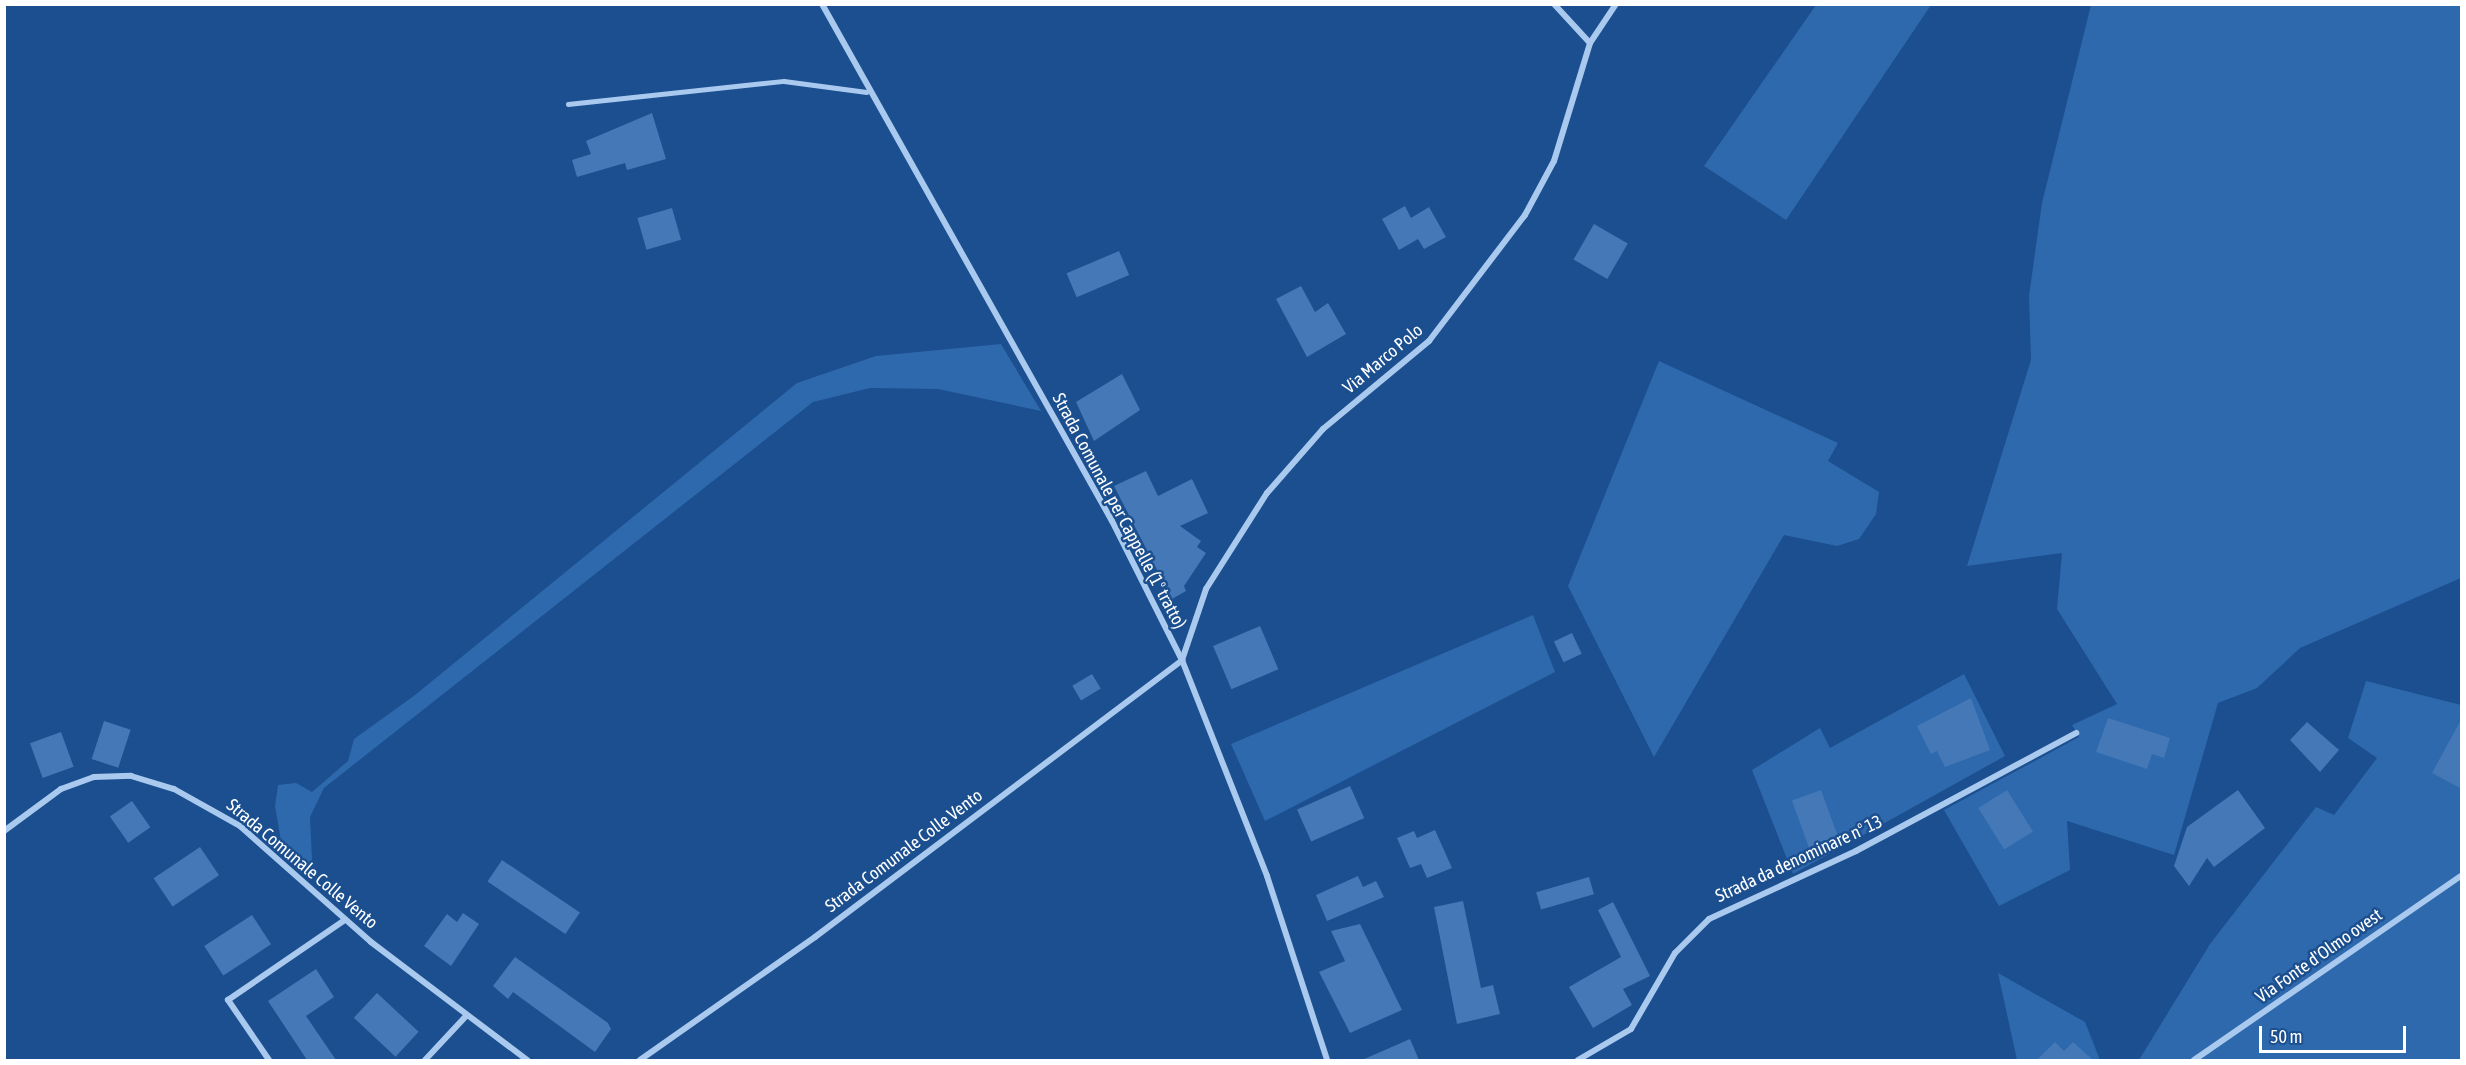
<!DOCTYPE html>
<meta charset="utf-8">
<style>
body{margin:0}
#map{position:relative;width:2466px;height:1065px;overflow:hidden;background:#1b4f8f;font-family:"Asap Condensed",sans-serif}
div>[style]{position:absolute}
.green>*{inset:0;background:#2e69ad}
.building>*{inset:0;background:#4478b7;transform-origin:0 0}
.service>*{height:4.5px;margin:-2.25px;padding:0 2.25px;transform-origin:2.25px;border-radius:2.25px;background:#a9c9ee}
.minor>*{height:6px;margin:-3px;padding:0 3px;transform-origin:3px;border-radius:3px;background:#a9c9ee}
span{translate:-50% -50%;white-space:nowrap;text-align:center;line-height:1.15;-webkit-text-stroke:5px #1b4f8f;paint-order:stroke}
.street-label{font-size:18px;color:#fff}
.frame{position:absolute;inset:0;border:6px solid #fff;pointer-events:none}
.scale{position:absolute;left:2259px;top:1026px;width:147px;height:27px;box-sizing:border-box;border:3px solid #fff;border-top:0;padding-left:8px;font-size:18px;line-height:21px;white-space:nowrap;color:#fff;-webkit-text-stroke:4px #1b4f8f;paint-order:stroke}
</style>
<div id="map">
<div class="green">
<i style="clip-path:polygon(1816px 5px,1931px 5px,1786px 220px,1704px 166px)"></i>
<i style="clip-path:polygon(2091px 5px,2461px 5px,2461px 578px,2300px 648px,2257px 688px,2218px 703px,2174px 855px,2067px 821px,2070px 870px,1999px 906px,1944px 810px,2079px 737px,2072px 725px,2117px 704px,2057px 609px,2062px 553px,1967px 566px,2031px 360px,2029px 296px,2042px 203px)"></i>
<i style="clip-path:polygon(1001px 344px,1041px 411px,938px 389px,870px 388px,813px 402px,324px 788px,310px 817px,313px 879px,284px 858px,275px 806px,278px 785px,296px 783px,312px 792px,348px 761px,354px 739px,415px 695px,797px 383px,876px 356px)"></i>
<i style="clip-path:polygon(1659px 361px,1838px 443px,1828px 461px,1879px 492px,1876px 514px,1859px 539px,1837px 546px,1784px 535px,1654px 757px,1568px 586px)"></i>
<i style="clip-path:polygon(1533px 615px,1555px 672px,1265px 821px,1231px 744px)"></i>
<i style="clip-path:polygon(1964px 674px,2005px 756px,1793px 874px,1752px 770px,1820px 728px,1830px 748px)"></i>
<i style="clip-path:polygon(2366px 681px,2461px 705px,2461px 1060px,2139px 1060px,2210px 944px,2316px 807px,2334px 815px,2377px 758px,2348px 738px)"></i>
<i style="clip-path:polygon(1998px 973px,2085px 1022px,2100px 1060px,2017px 1060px)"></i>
</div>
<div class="building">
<i style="clip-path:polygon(652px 113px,666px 159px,627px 170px,625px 163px,577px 177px,572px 160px,591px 154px,586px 141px)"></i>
<i style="clip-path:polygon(1405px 206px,1411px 218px,1429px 207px,1446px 237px,1424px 249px,1418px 239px,1399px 250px,1382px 219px)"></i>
<i style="left:672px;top:208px;width:33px;height:36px;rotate:74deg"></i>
<i style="left:1594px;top:224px;width:39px;height:41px;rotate:30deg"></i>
<i style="left:1119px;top:251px;width:26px;height:57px;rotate:67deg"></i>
<i style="clip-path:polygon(1301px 286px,1315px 312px,1328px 303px,1346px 334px,1307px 357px,1276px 299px)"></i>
<i style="clip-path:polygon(1122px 374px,1140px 410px,1094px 441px,1076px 402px)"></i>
<i style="clip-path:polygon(1146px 471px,1158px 496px,1192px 479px,1208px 513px,1180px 526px,1201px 541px,1197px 547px,1206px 553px,1184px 586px,1186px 591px,1172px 599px,1114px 486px)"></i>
<i style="left:1260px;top:626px;width:47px;height:51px;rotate:67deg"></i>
<i style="left:1572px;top:633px;width:23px;height:20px;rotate:65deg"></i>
<i style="left:1092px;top:674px;width:17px;height:23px;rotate:59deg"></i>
<i style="clip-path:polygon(1971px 698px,1990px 750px,1945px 767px,1937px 751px,1931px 754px,1917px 726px)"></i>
<i style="clip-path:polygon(2108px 718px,2170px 738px,2164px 758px,2152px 754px,2147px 769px,2096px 752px)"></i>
<i style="clip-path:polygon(2462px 718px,2462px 789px,2432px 773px)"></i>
<i style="left:104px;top:721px;width:28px;height:40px;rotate:18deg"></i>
<i style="clip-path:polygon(2307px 722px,2339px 750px,2320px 772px,2290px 740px)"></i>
<i style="left:61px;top:732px;width:37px;height:33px;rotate:70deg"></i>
<i style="left:1350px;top:786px;width:35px;height:58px;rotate:66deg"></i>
<i style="left:1821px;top:790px;width:61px;height:31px;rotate:70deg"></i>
<i style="left:2007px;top:790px;width:49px;height:34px;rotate:58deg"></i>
<i style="clip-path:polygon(2238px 790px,2265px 828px,2214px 867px,2207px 858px,2189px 886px,2174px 866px,2187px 827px)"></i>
<i style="left:132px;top:801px;width:32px;height:27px;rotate:55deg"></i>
<i style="clip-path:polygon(1435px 830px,1452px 868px,1427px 878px,1421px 864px,1410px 868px,1397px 838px,1414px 831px,1417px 838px)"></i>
<i style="left:200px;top:847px;width:34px;height:56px;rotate:56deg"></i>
<i style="left:502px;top:860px;width:94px;height:26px;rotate:34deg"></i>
<i style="clip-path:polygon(1358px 876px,1363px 887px,1376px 881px,1384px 897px,1327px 921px,1316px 895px)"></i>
<i style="left:1589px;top:877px;width:18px;height:55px;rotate:74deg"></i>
<i style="clip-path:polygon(1463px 901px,1481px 988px,1493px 985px,1500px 1014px,1457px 1024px,1434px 907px)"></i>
<i style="clip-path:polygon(1613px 902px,1650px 976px,1623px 989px,1632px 1005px,1593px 1028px,1569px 987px,1621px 957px,1598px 910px)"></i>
<i style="clip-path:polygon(463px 913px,479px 924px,451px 966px,424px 946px,447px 914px,457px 922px)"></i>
<i style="left:252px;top:915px;width:35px;height:57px;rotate:57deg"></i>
<i style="clip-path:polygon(1360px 924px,1402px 1010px,1350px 1033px,1319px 972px,1345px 961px,1331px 931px)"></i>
<i style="clip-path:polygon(515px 957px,608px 1023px,611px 1029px,595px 1052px,513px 992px,508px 999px,493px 986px)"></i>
<i style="clip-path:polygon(316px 969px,334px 997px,306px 1016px,336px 1060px,307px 1060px,268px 1001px)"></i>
<i style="left:377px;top:993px;width:57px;height:34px;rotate:43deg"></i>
<i style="clip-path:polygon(1410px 1039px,1419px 1060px,1362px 1060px)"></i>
<i style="clip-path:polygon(2055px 1042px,2064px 1051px,2073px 1042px,2093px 1060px,2037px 1060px)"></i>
</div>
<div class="service">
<i style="left:568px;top:104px;width:217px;rotate:-6.1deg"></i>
<i style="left:784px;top:81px;width:83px;rotate:7.6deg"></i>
</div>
<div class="minor">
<i style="left:822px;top:4px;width:593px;rotate:60.71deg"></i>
<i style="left:1112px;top:521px;width:156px;rotate:63.3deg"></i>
<i style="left:1182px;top:660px;width:232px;rotate:68.5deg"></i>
<i style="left:1267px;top:876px;width:194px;rotate:71.9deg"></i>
<i style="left:1554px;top:4px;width:53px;rotate:47.3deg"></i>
<i style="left:4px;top:831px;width:71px;rotate:-36.4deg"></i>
<i style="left:61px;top:789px;width:35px;rotate:-20deg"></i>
<i style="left:94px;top:777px;width:37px;rotate:-2deg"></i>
<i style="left:131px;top:776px;width:45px;rotate:16.8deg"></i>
<i style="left:174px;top:789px;width:76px;rotate:29.3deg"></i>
<i style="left:240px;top:826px;width:175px;rotate:41.5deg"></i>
<i style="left:371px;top:942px;width:196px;rotate:37.1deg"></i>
<i style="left:269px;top:1060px;width:73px;rotate:-124.3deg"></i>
<i style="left:228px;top:1000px;width:142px;rotate:-34.4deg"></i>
<i style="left:425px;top:1060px;width:60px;rotate:-47deg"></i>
<i style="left:640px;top:1060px;width:214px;rotate:-35.1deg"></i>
<i style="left:815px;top:937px;width:460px;rotate:-37deg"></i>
<i style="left:1182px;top:660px;width:75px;rotate:-71.3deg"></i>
<i style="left:1206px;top:589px;width:114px;rotate:-57.6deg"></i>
<i style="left:1267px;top:493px;width:85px;rotate:-48.8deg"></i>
<i style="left:1323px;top:429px;width:138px;rotate:-39.7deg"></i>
<i style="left:1429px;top:341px;width:158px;rotate:-52.7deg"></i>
<i style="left:1525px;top:215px;width:61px;rotate:-61.8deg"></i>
<i style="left:1554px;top:161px;width:123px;rotate:-73deg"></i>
<i style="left:1590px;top:43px;width:47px;rotate:-56.3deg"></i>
<i style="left:1578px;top:1060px;width:61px;rotate:-30.3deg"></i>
<i style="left:1631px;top:1029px;width:88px;rotate:-59.9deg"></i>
<i style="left:1675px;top:953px;width:48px;rotate:-45deg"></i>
<i style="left:1709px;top:919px;width:162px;rotate:-24.8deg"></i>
<i style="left:1856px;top:851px;width:250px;rotate:-28.2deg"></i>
<i style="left:2194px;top:1060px;width:326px;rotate:-34.6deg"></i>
</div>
<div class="street-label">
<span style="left:1383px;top:359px;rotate:-40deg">Via Marco Polo</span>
<span style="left:1119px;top:511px;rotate:62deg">Strada Comunale per Cappelle (1º tratto)</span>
<span style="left:904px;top:851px;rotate:-37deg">Strada Comunale Colle Vento</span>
<span style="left:1799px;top:859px;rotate:-25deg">Strada da denominare nº 13</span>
<span style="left:302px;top:864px;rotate:40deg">Strada Comunale Colle Vento</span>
<span style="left:2319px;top:956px;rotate:-35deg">Via Fonte d'Olmo ovest</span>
</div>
<div class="frame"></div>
<div class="scale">50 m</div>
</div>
